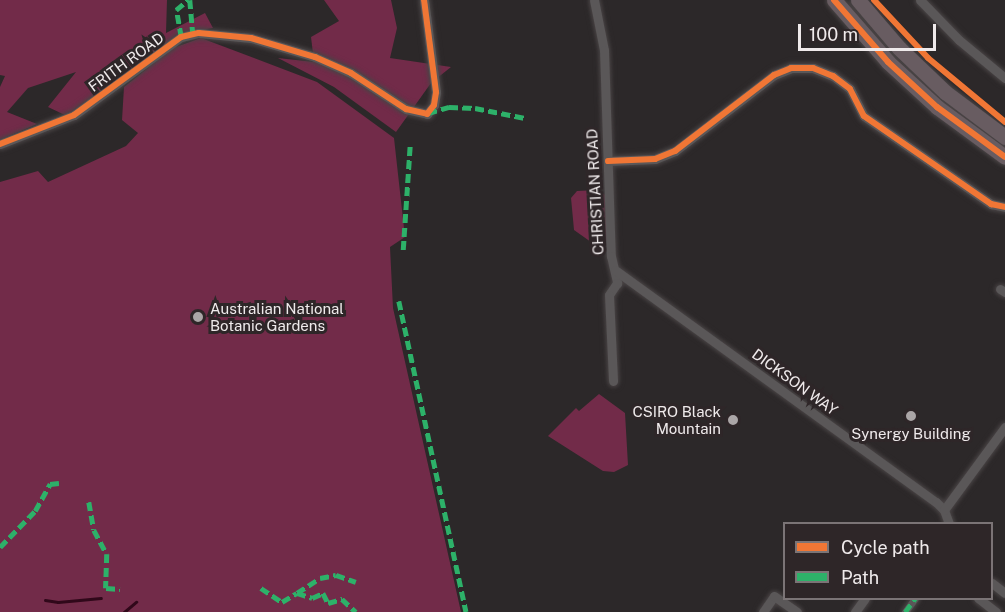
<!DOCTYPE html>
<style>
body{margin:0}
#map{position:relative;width:1005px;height:612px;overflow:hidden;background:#2c2829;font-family:"Public Sans",sans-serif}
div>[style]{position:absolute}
.green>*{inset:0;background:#722b49}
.stream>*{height:3px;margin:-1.5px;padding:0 1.5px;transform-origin:1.5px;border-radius:1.5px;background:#30081a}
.roads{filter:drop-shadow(0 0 2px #494445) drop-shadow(0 0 2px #494445)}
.pedestrian>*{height:7px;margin:-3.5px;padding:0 3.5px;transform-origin:3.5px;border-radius:3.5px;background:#5a5758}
.minor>*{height:9px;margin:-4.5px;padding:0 4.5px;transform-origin:4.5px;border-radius:4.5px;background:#5a5758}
.primary>*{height:15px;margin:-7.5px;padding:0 7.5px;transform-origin:7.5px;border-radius:7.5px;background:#685c61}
.quiet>*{height:4.5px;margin-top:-2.25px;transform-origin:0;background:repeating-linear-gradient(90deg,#2db169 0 9px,transparent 0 13.5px)}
.cycleway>*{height:6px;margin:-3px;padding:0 3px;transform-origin:3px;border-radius:3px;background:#f07635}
.dots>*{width:16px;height:16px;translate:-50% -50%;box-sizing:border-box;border:3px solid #2e2628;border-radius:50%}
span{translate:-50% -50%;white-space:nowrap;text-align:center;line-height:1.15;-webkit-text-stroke:6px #2e2628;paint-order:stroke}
.street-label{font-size:15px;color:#efeaeb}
.poi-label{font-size:15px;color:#efeaeb}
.left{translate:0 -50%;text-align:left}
.right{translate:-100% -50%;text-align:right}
.legend{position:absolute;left:783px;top:522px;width:210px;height:78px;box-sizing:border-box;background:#2e2628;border:2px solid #7b7476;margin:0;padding:8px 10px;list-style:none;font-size:18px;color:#efeaeb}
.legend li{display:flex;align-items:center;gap:12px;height:30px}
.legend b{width:30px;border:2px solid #7b7476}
.scale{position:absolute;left:798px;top:24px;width:138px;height:27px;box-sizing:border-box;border:3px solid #efeaeb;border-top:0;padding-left:8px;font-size:18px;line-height:21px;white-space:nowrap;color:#efeaeb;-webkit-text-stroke:4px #2e2628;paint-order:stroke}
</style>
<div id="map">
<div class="green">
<i style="clip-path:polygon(0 0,167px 0,166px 33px,205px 13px,213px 28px,183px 33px,67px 116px,48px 107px,76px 72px,28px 88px,7px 112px,37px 124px,0 140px,0 87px,5px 76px,0 75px)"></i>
<i style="clip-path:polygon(324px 0,391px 0,397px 28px,390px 58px,451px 67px,431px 83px,396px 132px,334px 87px,278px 58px,314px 62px,311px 37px,339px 21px)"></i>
<i style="clip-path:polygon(201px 38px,317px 82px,394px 138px,405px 237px,390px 247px,393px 308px,461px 612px,0 612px,0 182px,38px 171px,48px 182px,126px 146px,138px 133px,122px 120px,124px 87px,173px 48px)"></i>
<i style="clip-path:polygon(598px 190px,605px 195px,607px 240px,598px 247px,574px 230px,571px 198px,577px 191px)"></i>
<i style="clip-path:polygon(599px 394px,625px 413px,628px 465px,614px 472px,603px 471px,548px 436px,576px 408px,579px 411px)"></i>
</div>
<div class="stream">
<i style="left:45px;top:600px;width:13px;rotate:9deg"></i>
<i style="left:58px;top:602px;width:43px;rotate:-5.3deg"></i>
<i style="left:124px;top:612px;width:16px;rotate:-40deg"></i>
</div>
<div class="roads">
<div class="pedestrian">
<i style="left:905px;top:612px;width:17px;rotate:-54deg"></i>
</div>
<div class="minor">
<i style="left:594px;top:0;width:51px;rotate:78.7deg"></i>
<i style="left:604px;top:50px;width:206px;rotate:88.1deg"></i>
<i style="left:611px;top:256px;width:28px;rotate:77deg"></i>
<i style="left:617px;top:283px;width:14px;rotate:124deg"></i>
<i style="left:609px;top:295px;width:86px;rotate:87.3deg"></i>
<i style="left:920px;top:0;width:56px;rotate:45.7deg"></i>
<i style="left:959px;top:40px;width:60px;rotate:39.6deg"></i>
<i style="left:0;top:144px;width:79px;rotate:-21.4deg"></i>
<i style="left:74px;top:115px;width:132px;rotate:-36.1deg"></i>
<i style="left:181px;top:37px;width:18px;rotate:-13deg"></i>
<i style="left:199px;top:33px;width:52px;rotate:5.5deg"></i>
<i style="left:251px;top:38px;width:67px;rotate:16.5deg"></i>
<i style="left:315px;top:57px;width:39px;rotate:24deg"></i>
<i style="left:351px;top:73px;width:66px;rotate:33.2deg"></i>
<i style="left:406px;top:109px;width:22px;rotate:13deg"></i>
<i style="left:427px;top:114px;width:11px;rotate:-52deg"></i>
<i style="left:434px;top:105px;width:13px;rotate:-81deg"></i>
<i style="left:436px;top:92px;width:93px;rotate:-97.4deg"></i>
<i style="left:608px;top:161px;width:47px;rotate:-2.4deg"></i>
<i style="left:655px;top:159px;width:22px;rotate:-22deg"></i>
<i style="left:675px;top:151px;width:125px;rotate:-37.5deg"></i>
<i style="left:774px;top:75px;width:18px;rotate:-22deg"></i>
<i style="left:791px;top:68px;width:22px"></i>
<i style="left:813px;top:68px;width:22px;rotate:22deg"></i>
<i style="left:833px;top:76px;width:21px;rotate:37deg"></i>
<i style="left:850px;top:89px;width:30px;rotate:63deg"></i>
<i style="left:864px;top:116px;width:155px;rotate:34.7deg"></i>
<i style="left:991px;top:204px;width:14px;rotate:12deg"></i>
<i style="left:615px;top:270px;width:396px;rotate:35.9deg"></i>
<i style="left:936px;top:502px;width:11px;rotate:45deg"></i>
<i style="left:944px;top:510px;width:15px;rotate:70deg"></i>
<i style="left:1000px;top:289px;width:6px;rotate:31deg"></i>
<i style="left:944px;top:510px;width:103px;rotate:-53.7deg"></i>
<i style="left:992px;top:583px;width:16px;rotate:38deg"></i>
<i style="left:978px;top:598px;width:23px;rotate:38deg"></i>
<i style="left:763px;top:612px;width:19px;rotate:-55deg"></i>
<i style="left:774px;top:596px;width:28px;rotate:35deg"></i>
<i style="left:855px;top:612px;width:17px;rotate:-54deg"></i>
</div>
<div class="primary">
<i style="left:834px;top:0;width:82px;rotate:48.9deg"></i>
<i style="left:888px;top:62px;width:67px;rotate:42.6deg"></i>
<i style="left:937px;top:107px;width:84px;rotate:36.3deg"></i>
<i style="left:858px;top:0;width:63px;rotate:49.5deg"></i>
<i style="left:899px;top:48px;width:64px;rotate:43.7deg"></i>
<i style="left:945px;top:92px;width:75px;rotate:36.9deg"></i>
</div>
</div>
<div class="quiet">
<i style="left:190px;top:0;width:35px;rotate:85deg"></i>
<i style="left:181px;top:37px;width:27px;rotate:-100deg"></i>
<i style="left:176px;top:10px;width:16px;rotate:-40deg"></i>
<i style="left:428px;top:113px;width:22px;rotate:-16deg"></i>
<i style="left:449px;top:107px;width:26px;rotate:2deg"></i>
<i style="left:475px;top:108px;width:51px;rotate:11.3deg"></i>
<i style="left:403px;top:250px;width:105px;rotate:-86.2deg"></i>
<i style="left:399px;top:301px;width:318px;rotate:77.8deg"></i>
<i style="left:89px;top:502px;width:28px;rotate:80deg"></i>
<i style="left:94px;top:530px;width:27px;rotate:62deg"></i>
<i style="left:107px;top:554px;width:34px;rotate:92deg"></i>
<i style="left:106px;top:588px;width:14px;rotate:4deg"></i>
<i style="left:0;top:547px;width:50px;rotate:-45.8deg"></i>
<i style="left:35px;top:511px;width:31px;rotate:-61deg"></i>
<i style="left:50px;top:484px;width:9px;rotate:-6deg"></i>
<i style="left:261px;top:588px;width:25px;rotate:34deg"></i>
<i style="left:282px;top:602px;width:17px;rotate:-31deg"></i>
<i style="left:297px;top:593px;width:16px;rotate:18deg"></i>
<i style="left:312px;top:598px;width:12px;rotate:-24deg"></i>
<i style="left:323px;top:593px;width:11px;rotate:63deg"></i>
<i style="left:328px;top:603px;width:15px;rotate:-16deg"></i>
<i style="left:342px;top:599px;width:19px;rotate:43deg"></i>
<i style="left:297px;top:593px;width:27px;rotate:-33deg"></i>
<i style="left:320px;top:578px;width:16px;rotate:-11deg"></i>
<i style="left:336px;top:575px;width:21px;rotate:19deg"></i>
<i style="left:905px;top:612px;width:17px;rotate:-54deg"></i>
</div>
<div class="cycleway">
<i style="left:834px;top:0;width:82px;rotate:48.9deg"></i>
<i style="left:888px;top:62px;width:67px;rotate:42.6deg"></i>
<i style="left:937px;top:107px;width:84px;rotate:36.3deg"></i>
<i style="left:874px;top:0;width:79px;rotate:47deg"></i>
<i style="left:928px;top:58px;width:100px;rotate:39.7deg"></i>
<i style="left:0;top:144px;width:79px;rotate:-21.4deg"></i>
<i style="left:74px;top:115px;width:132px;rotate:-36.1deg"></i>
<i style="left:181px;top:37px;width:18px;rotate:-13deg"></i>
<i style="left:199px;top:33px;width:52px;rotate:5.5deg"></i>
<i style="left:251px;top:38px;width:67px;rotate:16.5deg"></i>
<i style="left:315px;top:57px;width:39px;rotate:24deg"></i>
<i style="left:351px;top:73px;width:66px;rotate:33.2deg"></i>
<i style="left:406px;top:109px;width:22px;rotate:13deg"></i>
<i style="left:427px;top:114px;width:11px;rotate:-52deg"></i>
<i style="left:434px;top:105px;width:13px;rotate:-81deg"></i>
<i style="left:436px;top:92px;width:93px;rotate:-97.4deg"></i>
<i style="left:608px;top:161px;width:47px;rotate:-2.4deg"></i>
<i style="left:655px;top:159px;width:22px;rotate:-22deg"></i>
<i style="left:675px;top:151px;width:125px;rotate:-37.5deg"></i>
<i style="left:774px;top:75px;width:18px;rotate:-22deg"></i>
<i style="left:791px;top:68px;width:22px"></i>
<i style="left:813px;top:68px;width:22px;rotate:22deg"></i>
<i style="left:833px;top:76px;width:21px;rotate:37deg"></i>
<i style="left:850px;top:89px;width:30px;rotate:63deg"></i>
<i style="left:864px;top:116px;width:155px;rotate:34.7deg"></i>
<i style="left:991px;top:204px;width:14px;rotate:12deg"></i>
</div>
<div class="dots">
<i style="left:198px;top:317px;background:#aba6a7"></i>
<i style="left:911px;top:416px;background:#aba6a7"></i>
<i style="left:733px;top:420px;background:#aba6a7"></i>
</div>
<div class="street-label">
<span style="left:126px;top:62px;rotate:-36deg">FRITH ROAD</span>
<span style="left:595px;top:192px;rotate:-93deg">CHRISTIAN ROAD</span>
<span style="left:795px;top:382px;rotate:36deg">DICKSON WAY</span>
</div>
<div class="poi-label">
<span class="left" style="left:210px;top:317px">Australian National<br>Botanic Gardens</span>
<span class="right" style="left:721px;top:420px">CSIRO Black<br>Mountain</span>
<span style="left:911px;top:434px">Synergy Building</span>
</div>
<ul class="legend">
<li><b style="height:8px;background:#f07635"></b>Cycle path</li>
<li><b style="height:8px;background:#2db169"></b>Path</li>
</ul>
<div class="scale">100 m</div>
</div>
